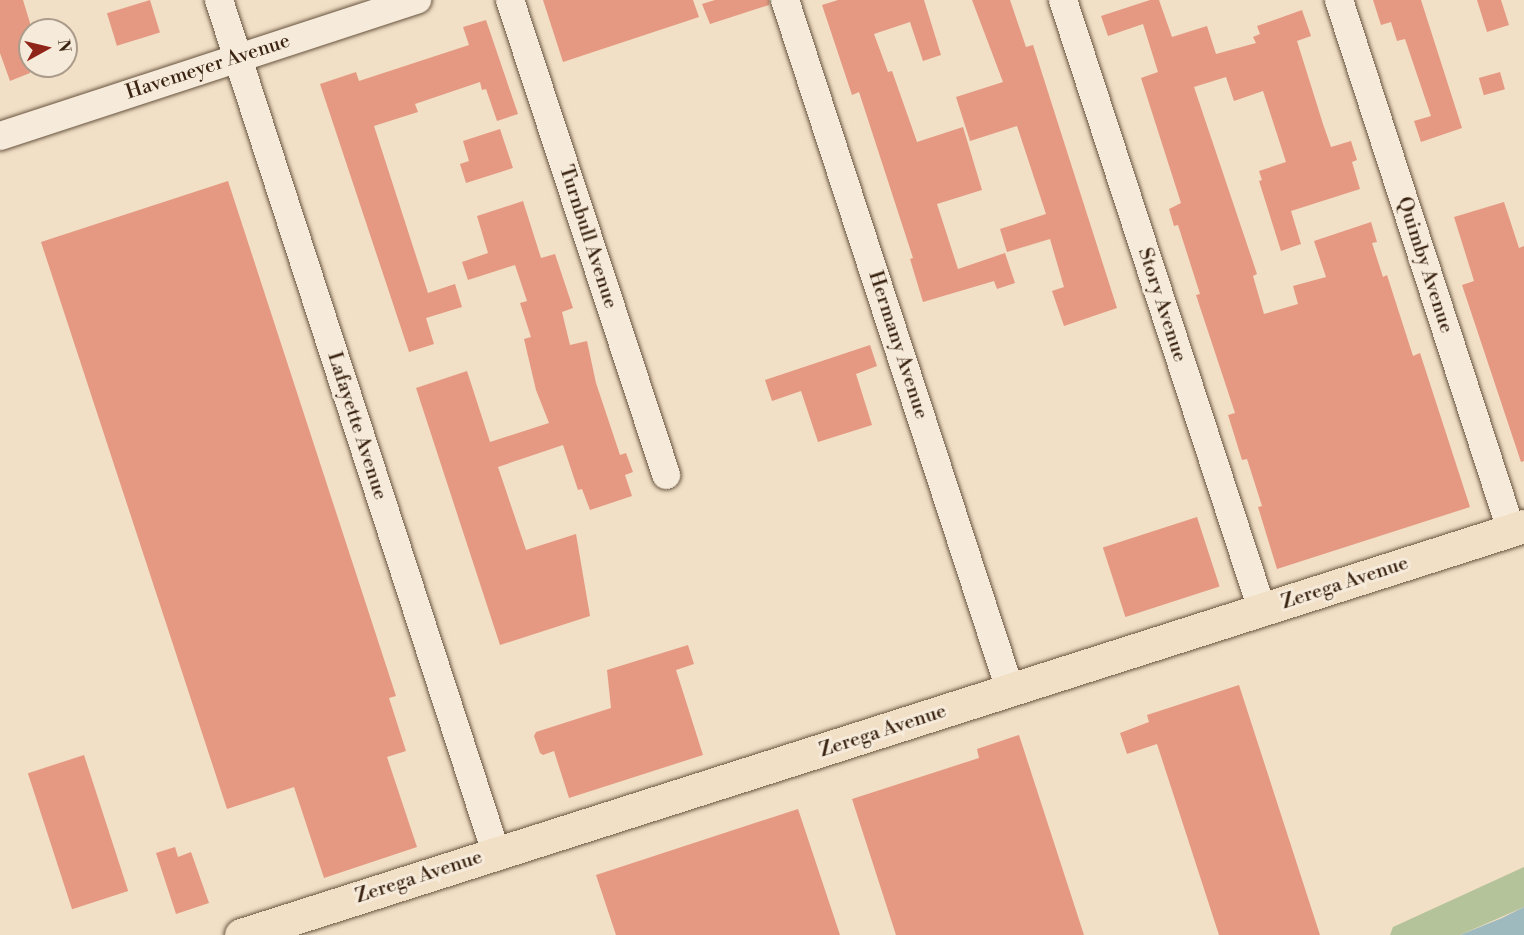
<!DOCTYPE html>
<style>
body{margin:0}
#map{position:relative;width:1524px;height:935px;overflow:hidden;background:#f1dfc6;font-family:"Libre Bodoni",serif}
div>[style]{position:absolute}
.green>*{inset:0;background:#b4c399}
.water>*{inset:0;background:#9fbabf}
.building>*{inset:0;background:#e59982;transform-origin:0 0}
.roads{filter:drop-shadow(0 0 2px #68543f) drop-shadow(0 0 2px #68543f)}
.minor>*{height:28px;margin:-14px;padding:0 14px;transform-origin:14px;border-radius:14px;background:#f6eada}
.major>*{height:33px;margin:-16.5px;padding:0 16.5px;transform-origin:16.5px;border-radius:16.5px;background:#f1dfc6}
span{translate:-50% -50%;white-space:nowrap;text-align:center;line-height:1.15;-webkit-text-stroke:6px #f6eada;paint-order:stroke}
.street-label{font-size:20px;color:#3b2512}
.north{position:absolute;left:18px;top:18px;width:60px;height:60px;box-sizing:border-box;background:#f6eada;border:2px solid #ab9b8a;border-radius:50%;rotate:82deg;font-size:16px;font-weight:700;line-height:24px;text-align:center;color:#3b2512}
.north::after{content:'';display:block;margin:auto;width:21px;height:27px;background:#8f2418;clip-path:polygon(50% 0,100% 100%,50% 72%,0 100%)}
</style>
<div id="map">
<div class="green">
<i style="clip-path:polygon(1524px 867px,1524px 907px,1460px 935px,1390px 935px,1393px 927px)"></i>
</div>
<div class="water">
<i style="clip-path:polygon(1524px 907px,1524px 935px,1460px 935px,1502px 918px)"></i>
</div>
<div class="building">
<i style="clip-path:polygon(0 0,23px 0,30px 23px,30px 73px,10px 81px,0 53px)"></i>
<i style="left:150px;top:0;width:34px;height:45px;rotate:73deg"></i>
<i style="clip-path:polygon(543px 0,693px 0,699px 17px,563px 62px)"></i>
<i style="clip-path:polygon(715px 0,769px 0,769px 5px,710px 24px,702px 4px)"></i>
<i style="clip-path:polygon(838px 0,924px 0,941px 55px,923px 61px,910px 22px,874px 34px,888px 72px,892px 71px,917px 142px,963px 127px,982px 190px,937px 204px,958px 269px,1005px 253px,1015px 283px,997px 289px,994px 281px,923px 302px,910px 259px,913px 258px,859px 92px,852px 95px,822px 5px)"></i>
<i style="clip-path:polygon(972px 0,1010px 0,1026px 47px,1033px 45px,1117px 308px,1064px 326px,1052px 291px,1064px 287px,1050px 239px,1007px 252px,1000px 229px,1046px 214px,1017px 126px,970px 141px,956px 97px,1003px 82px)"></i>
<i style="clip-path:polygon(1150px 0,1159px 0,1172px 37px,1207px 26px,1216px 54px,1256px 43px,1253px 37px,1260px 34px,1257px 26px,1302px 10px,1311px 36px,1297px 41px,1323px 124px,1331px 147px,1351px 141px,1357px 160px,1352px 162px,1360px 189px,1291px 211px,1301px 244px,1281px 251px,1259px 181px,1262px 180px,1259px 171px,1286px 162px,1263px 91px,1234px 101px,1226px 77px,1194px 87px,1257px 274px,1253px 276px,1264px 314px,1298px 304px,1293px 286px,1326px 277px,1314px 241px,1371px 222px,1377px 242px,1372px 243px,1383px 277px,1387px 275px,1413px 356px,1420px 353px,1470px 507px,1277px 569px,1258px 507px,1262px 506px,1247px 459px,1242px 460px,1228px 415px,1235px 413px,1196px 295px,1200px 294px,1178px 225px,1174px 226px,1169px 209px,1181px 203px,1141px 78px,1158px 72px,1143px 24px,1108px 36px,1101px 16px)"></i>
<i style="clip-path:polygon(1373px 0,1421px 0,1462px 128px,1421px 142px,1414px 121px,1431px 116px,1405px 39px,1397px 41px,1391px 22px,1381px 25px)"></i>
<i style="clip-path:polygon(1477px 0,1501px 0,1509px 25px,1487px 32px)"></i>
<i style="clip-path:polygon(486px 20px,518px 114px,497px 121px,486px 89px,482px 90px,480px 82px,415px 104px,418px 112px,374px 126px,428px 293px,455px 284px,462px 307px,426px 318px,434px 344px,409px 352px,320px 84px,356px 72px,359px 81px,469px 45px,463px 27px)"></i>
<i style="left:1500px;top:72px;width:18px;height:22px;rotate:74deg"></i>
<i style="clip-path:polygon(500px 129px,513px 168px,466px 183px,460px 164px,469px 161px,463px 141px)"></i>
<i style="clip-path:polygon(228px 181px,396px 696px,389px 698px,406px 751px,387px 757px,417px 847px,324px 878px,294px 787px,227px 809px,41px 242px)"></i>
<i style="clip-path:polygon(523px 201px,541px 258px,555px 254px,573px 308px,562px 312px,570px 345px,587px 341px,596px 383px,620px 455px,626px 453px,633px 472px,625px 475px,632px 496px,590px 510px,582px 489px,578px 490px,563px 445px,498px 467px,526px 550px,576px 534px,590px 616px,500px 645px,416px 388px,467px 371px,490px 442px,549px 423px,536px 390px,524px 339px,531px 337px,520px 303px,527px 301px,515px 265px,468px 280px,462px 262px,488px 253px,477px 216px)"></i>
<i style="clip-path:polygon(1504px 202px,1519px 248px,1524px 246px,1524px 461px,1521px 462px,1462px 285px,1474px 281px,1454px 217px)"></i>
<i style="clip-path:polygon(870px 345px,877px 366px,856px 374px,872px 425px,818px 442px,801px 391px,772px 401px,765px 380px)"></i>
<i style="left:1197px;top:517px;width:73px;height:99px;rotate:72deg"></i>
<i style="clip-path:polygon(688px 645px,694px 664px,676px 670px,703px 755px,569px 798px,554px 751px,543px 755px,540px 753px,534px 736px,536px 732px,611px 708px,607px 670px)"></i>
<i style="clip-path:polygon(1239px 685px,1320px 935px,1219px 935px,1157px 744px,1127px 754px,1120px 733px,1149px 722px,1147px 715px)"></i>
<i style="clip-path:polygon(1019px 735px,1084px 935px,896px 935px,852px 799px,979px 758px,977px 749px)"></i>
<i style="left:84px;top:755px;width:143px;height:59px;rotate:72deg"></i>
<i style="clip-path:polygon(798px 809px,840px 935px,616px 935px,596px 875px)"></i>
<i style="clip-path:polygon(175px 847px,178px 857px,191px 852px,209px 903px,176px 914px,156px 853px)"></i>
</div>
<div class="roads">
<div class="minor">
<i style="left:219px;top:0;width:897px;rotate:72.01deg"></i>
<i style="left:510px;top:0;width:500px;rotate:71.8deg"></i>
<i style="left:785px;top:0;width:726px;rotate:71.94deg"></i>
<i style="left:1063px;top:0;width:642px;rotate:71.93deg"></i>
<i style="left:1339px;top:0;width:557px;rotate:72.02deg"></i>
<i style="left:0;top:136px;width:439px;rotate:-18.1deg"></i>
</div>
<div class="major">
<i style="left:241px;top:935px;width:1347px;rotate:-17.68deg"></i>
</div>
</div>
<div class="street-label">
<span style="left:208px;top:67px;rotate:-18deg">Havemeyer Avenue</span>
<span style="left:588px;top:237px;rotate:72deg">Turnbull Avenue</span>
<span style="left:1425px;top:265px;rotate:72deg">Quimby Avenue</span>
<span style="left:1162px;top:305px;rotate:72deg">Story Avenue</span>
<span style="left:898px;top:345px;rotate:72deg">Hermany Avenue</span>
<span style="left:357px;top:426px;rotate:72deg">Lafayette Avenue</span>
<span style="left:1345px;top:583px;rotate:-18deg">Zerega Avenue</span>
<span style="left:883px;top:731px;rotate:-18deg">Zerega Avenue</span>
<span style="left:419px;top:877px;rotate:-18deg">Zerega Avenue</span>
</div>
<div class="north">N</div>
</div>
